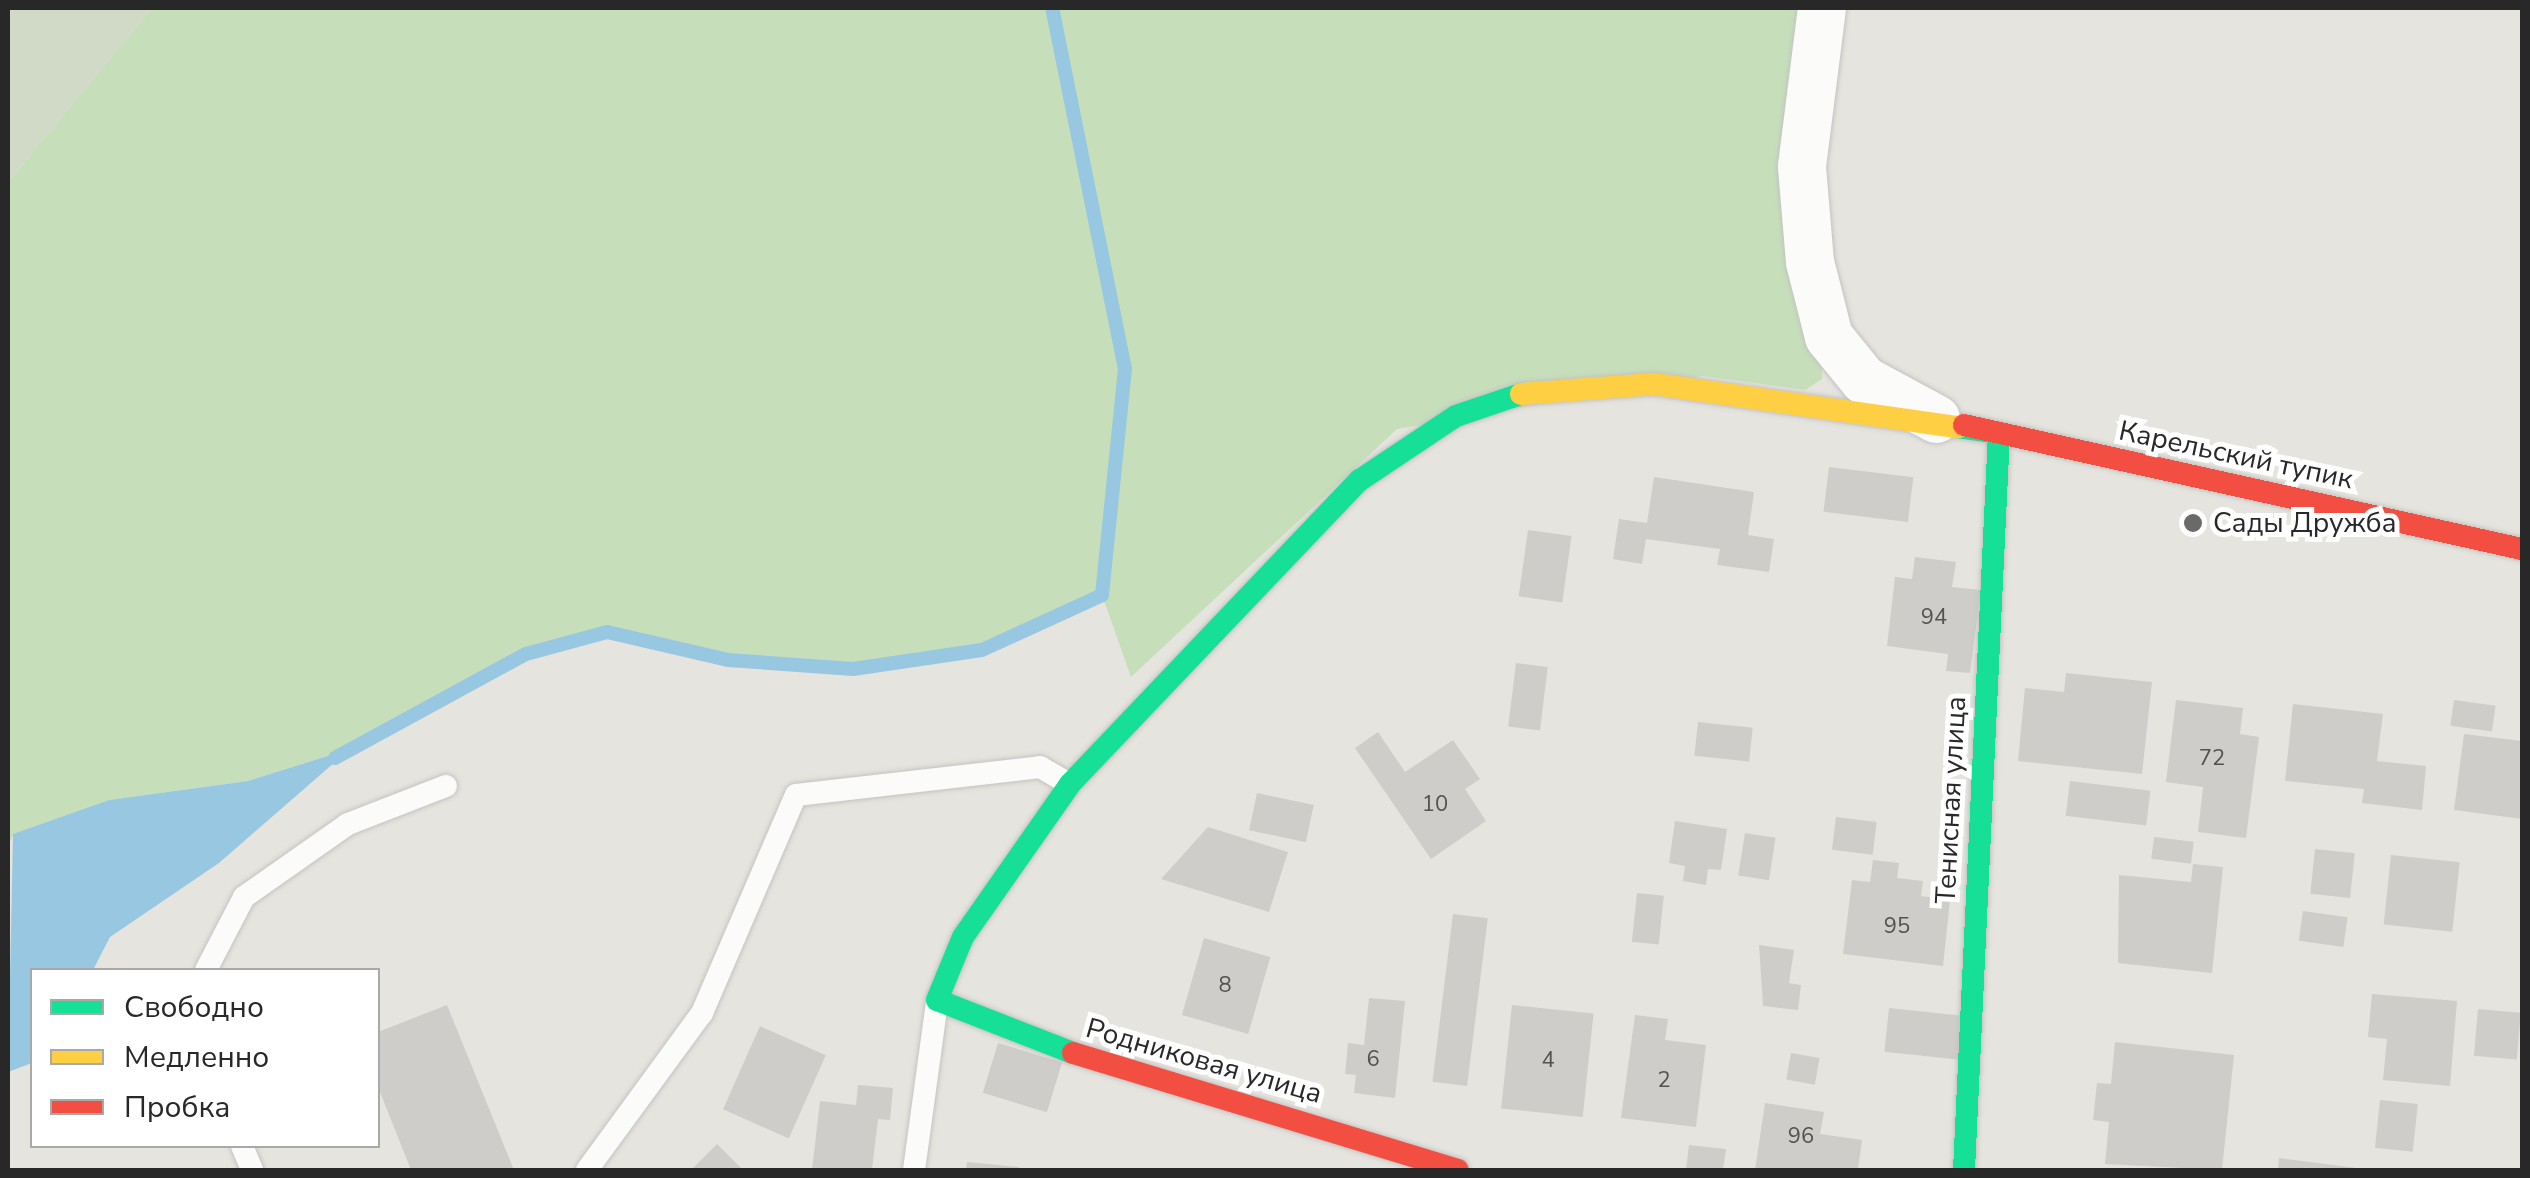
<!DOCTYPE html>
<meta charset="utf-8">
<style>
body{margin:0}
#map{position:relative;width:2530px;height:1178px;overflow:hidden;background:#e6e4de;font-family:"Nunito Sans",sans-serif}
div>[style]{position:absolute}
.green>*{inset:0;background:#c6dfba}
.cemetery>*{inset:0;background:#d1dac7}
.water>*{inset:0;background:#98c8e1}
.stream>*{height:14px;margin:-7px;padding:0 7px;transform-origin:7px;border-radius:7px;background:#98c8e1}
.building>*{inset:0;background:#cfcdc9;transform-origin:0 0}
.roads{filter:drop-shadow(0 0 2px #c4c3c3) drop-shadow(0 0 2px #c4c3c3)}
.lane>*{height:22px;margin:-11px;padding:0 11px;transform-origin:11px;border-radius:11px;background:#fbfbfa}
.street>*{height:48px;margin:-24px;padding:0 24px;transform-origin:24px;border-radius:24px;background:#fbfbfa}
.fast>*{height:22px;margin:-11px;padding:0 11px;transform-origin:11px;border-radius:11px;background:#16e098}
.slow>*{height:22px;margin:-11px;padding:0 11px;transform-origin:11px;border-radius:11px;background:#ffcf43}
.jam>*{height:22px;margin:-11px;padding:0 11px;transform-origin:11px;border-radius:11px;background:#f24e42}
.dots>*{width:28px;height:28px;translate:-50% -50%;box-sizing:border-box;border:5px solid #fff;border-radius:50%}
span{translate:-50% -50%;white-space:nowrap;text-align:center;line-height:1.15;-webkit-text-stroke:10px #fff;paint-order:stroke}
.number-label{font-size:22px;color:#525251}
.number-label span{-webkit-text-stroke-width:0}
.street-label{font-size:28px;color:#282828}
.poi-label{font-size:28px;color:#282828}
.left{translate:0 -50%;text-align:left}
.frame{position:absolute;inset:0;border:10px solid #282828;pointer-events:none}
.legend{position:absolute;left:30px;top:968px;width:350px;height:180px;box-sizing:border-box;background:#fff;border:2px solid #a9a9a9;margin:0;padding:12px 18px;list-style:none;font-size:30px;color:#282828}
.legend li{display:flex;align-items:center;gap:20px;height:50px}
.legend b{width:50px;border:2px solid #a9a9a9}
</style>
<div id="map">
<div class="green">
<i style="clip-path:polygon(152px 8px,1810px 8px,1822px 379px,1805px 390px,1703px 376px,1397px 429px,1131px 677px,1102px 595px,982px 650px,853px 669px,728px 660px,607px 632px,526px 654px,350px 749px,248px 781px,109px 800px,14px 834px,8px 845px,8px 182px)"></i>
</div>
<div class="cemetery">
<i style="clip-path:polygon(8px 8px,152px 8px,8px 182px)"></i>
</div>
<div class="water">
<i style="clip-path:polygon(350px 749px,219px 863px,110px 937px,93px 970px,32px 970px,32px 1063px,8px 1072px,13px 834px,109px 800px,248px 781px)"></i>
</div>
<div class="stream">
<i style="left:335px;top:758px;width:217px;rotate:-28.6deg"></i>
<i style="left:526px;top:654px;width:84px;rotate:-15.2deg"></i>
<i style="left:607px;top:632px;width:124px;rotate:13deg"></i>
<i style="left:728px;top:660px;width:125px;rotate:4.1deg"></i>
<i style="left:853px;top:669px;width:130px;rotate:-8.4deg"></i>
<i style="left:982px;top:650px;width:132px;rotate:-24.6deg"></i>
<i style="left:1102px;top:595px;width:227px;rotate:-84.2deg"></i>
<i style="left:1125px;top:369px;width:368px;rotate:-101.4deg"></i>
</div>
<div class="building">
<i style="left:1829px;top:467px;width:85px;height:45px;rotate:7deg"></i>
<i style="clip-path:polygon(1654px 477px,1754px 492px,1748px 535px,1774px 539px,1769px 572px,1717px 565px,1720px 549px,1646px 539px,1642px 564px,1613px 559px,1619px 519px,1647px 523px)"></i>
<i style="left:1528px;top:530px;width:44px;height:67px;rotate:8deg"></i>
<i style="clip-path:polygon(1915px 557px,1956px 562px,1952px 587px,1981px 590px,1970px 673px,1946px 671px,1948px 654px,1887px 646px,1895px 577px,1912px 579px)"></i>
<i style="left:1516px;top:663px;width:32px;height:64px;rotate:7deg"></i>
<i style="clip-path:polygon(2066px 673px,2152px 682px,2142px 774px,2018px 761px,2025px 688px,2064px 692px)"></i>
<i style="clip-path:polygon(2176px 700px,2243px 708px,2240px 734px,2259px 737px,2246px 838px,2198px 832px,2203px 787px,2166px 782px)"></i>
<i style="left:2454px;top:700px;width:42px;height:26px;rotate:8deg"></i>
<i style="clip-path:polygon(2293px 704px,2383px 714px,2377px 761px,2426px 766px,2422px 810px,2362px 803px,2364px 789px,2285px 781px)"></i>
<i style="left:1698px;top:722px;width:55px;height:34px;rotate:6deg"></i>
<i style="clip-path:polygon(1378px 732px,1405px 772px,1453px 740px,1480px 779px,1465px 789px,1486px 821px,1431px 859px,1355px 748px)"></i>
<i style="clip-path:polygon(2464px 734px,2522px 741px,2522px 819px,2454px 810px)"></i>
<i style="left:2070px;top:781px;width:81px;height:35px;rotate:7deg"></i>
<i style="left:1257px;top:793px;width:58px;height:38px;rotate:12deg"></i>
<i style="left:1836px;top:817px;width:41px;height:33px;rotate:7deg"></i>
<i style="clip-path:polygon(1675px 821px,1727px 829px,1721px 870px,1708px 869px,1706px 885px,1683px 881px,1685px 866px,1669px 863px)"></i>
<i style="clip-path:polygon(1208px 827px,1288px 852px,1269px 912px,1161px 879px)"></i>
<i style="left:1745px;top:833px;width:31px;height:43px;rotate:9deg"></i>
<i style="left:2154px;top:837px;width:40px;height:22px;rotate:7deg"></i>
<i style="left:2315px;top:849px;width:40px;height:45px;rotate:6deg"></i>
<i style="left:2391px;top:855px;width:69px;height:70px;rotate:6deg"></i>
<i style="clip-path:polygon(1873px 860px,1899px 863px,1897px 878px,1923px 881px,1921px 896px,1950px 900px,1943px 966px,1843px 954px,1852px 880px,1870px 882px)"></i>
<i style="clip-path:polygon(2193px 864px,2223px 867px,2212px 973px,2118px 963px,2119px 875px,2191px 882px)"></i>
<i style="left:1637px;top:893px;width:27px;height:49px;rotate:6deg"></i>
<i style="left:2303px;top:911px;width:45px;height:30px;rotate:8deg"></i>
<i style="left:1453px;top:914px;width:35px;height:169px;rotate:7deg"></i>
<i style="left:1204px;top:938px;width:69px;height:80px;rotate:16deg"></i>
<i style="clip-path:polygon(1759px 945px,1794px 950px,1789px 983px,1801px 985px,1798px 1010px,1763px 1006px)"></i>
<i style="clip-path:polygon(2372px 994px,2457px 1001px,2450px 1086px,2383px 1080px,2387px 1039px,2368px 1037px)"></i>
<i style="clip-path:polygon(1369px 998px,1405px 1001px,1395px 1098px,1354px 1093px,1356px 1075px,1345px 1074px,1348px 1043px,1364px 1045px)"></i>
<i style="clip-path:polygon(447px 1005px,514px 1170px,411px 1170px,378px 1087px,378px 1032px)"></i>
<i style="left:1512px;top:1005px;width:82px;height:104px;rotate:6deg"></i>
<i style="left:1889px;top:1008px;width:76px;height:44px;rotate:6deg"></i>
<i style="left:2478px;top:1009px;width:43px;height:47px;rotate:5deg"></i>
<i style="clip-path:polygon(1635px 1015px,1668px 1019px,1665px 1040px,1706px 1045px,1696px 1127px,1621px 1118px)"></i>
<i style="left:760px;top:1026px;width:72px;height:91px;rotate:24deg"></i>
<i style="clip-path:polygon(2115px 1042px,2234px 1055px,2222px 1170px,2105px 1164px,2109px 1122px,2093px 1120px,2097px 1083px,2111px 1084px)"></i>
<i style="left:998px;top:1043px;width:67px;height:52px;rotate:17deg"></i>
<i style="left:1791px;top:1053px;width:29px;height:27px;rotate:10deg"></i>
<i style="clip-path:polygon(858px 1085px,893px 1088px,890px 1120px,878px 1119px,872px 1170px,812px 1170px,820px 1101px,856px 1105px)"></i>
<i style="left:2380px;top:1100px;width:38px;height:48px;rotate:6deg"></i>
<i style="clip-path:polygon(1765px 1103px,1824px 1112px,1820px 1134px,1862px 1140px,1858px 1170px,1755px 1170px)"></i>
<i style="clip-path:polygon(717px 1144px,743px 1170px,691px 1170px)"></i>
<i style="clip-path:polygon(1689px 1145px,1726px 1149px,1723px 1170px,1686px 1170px)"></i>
<i style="clip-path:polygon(2279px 1158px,2357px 1168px,2357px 1170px,2278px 1170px)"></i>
<i style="clip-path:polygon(967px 1162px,1019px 1167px,1019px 1170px,966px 1170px)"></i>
</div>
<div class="roads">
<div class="lane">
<i style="left:206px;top:970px;width:82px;rotate:-62.5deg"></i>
<i style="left:244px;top:897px;width:127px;rotate:-35.1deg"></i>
<i style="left:348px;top:824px;width:105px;rotate:-21.2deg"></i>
<i style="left:242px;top:1146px;width:26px;rotate:67deg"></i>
<i style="left:587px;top:1170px;width:195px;rotate:-53.8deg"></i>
<i style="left:702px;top:1013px;width:237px;rotate:-66.7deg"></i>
<i style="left:796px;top:795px;width:246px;rotate:-6.5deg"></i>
<i style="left:1040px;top:767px;width:34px;rotate:30deg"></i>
<i style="left:914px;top:1170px;width:171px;rotate:-82.2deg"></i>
</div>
<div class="street">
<i style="left:1822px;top:8px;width:160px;rotate:97.2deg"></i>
<i style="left:1802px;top:167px;width:95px;rotate:85.2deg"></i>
<i style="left:1810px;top:262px;width:77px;rotate:75.8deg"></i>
<i style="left:1829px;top:337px;width:55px;rotate:50.9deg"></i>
<i style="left:1864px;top:380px;width:82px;rotate:28.4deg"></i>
</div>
<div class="fast">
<i style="left:1958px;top:427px;width:41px;rotate:8.3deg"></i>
<i style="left:1999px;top:433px;width:738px;rotate:92.72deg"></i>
<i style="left:1073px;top:1053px;width:146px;rotate:-158.7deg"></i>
<i style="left:937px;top:1000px;width:68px;rotate:-67.6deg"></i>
<i style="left:963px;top:937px;width:187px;rotate:-55deg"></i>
<i style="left:1070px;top:784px;width:420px;rotate:-46.4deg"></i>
<i style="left:1360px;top:480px;width:115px;rotate:-33.7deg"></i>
<i style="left:1456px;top:416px;width:69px;rotate:-18.7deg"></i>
</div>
<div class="slow">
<i style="left:1521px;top:394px;width:133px;rotate:-4.3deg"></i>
<i style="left:1654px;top:384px;width:307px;rotate:8.1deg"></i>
</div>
<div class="jam">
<i style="left:1964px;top:425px;width:572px;rotate:12.53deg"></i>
<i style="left:1073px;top:1053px;width:402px;rotate:16.9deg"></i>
</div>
</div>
<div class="dots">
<i style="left:2193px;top:523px;background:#6a6a68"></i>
</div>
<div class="number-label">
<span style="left:1934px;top:618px">94</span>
<span style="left:2212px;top:759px">72</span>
<span style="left:1435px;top:805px">10</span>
<span style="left:1897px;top:927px">95</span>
<span style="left:1225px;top:986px">8</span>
<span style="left:1373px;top:1060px">6</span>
<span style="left:1548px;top:1061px">4</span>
<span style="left:1664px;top:1081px">2</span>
<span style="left:1801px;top:1137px">96</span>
</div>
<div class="street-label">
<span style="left:2236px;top:455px;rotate:12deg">Карельский тупик</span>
<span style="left:1951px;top:800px;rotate:-87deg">Тенисная улица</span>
<span style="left:1204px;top:1061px;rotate:16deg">Родниковая улица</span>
</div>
<div class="poi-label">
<span class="left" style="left:2213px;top:523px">Сады Дружба</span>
</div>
<div class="frame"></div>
<ul class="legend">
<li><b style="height:12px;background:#16e098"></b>Свободно</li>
<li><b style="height:12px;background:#ffcf43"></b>Медленно</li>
<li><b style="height:12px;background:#f24e42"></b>Пробка</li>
</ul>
</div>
